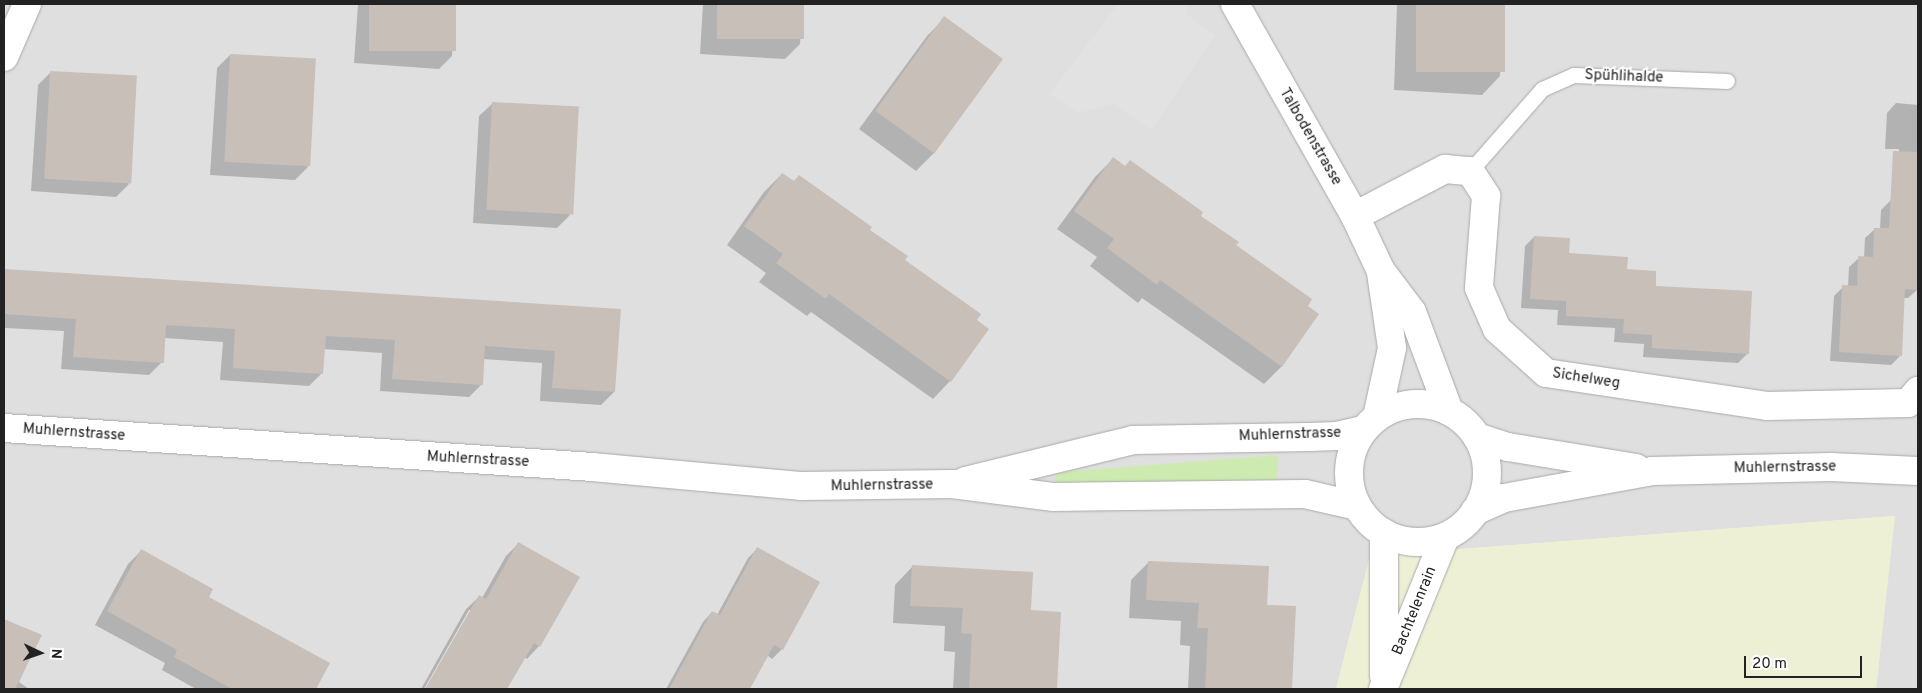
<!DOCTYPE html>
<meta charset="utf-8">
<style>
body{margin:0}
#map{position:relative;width:1922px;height:693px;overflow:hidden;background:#f2efe9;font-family:Overpass,sans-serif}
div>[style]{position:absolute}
.residential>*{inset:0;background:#e0dfdf}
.farmland>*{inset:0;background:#eef0d5}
.grass>*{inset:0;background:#cdebb0}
.parking>*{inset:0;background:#e2e2e2}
.shadow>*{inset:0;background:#0003}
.building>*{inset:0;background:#c7bfb8;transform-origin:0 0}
.roads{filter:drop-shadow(0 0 1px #a9a9a9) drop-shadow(0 0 1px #a9a9a9)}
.service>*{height:15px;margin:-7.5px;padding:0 7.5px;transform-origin:7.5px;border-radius:7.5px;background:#fff}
.minor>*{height:28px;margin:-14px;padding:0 14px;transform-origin:14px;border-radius:14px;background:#fff}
.tertiary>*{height:28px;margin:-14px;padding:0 14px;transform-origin:14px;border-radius:14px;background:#fff}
.tertiary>.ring{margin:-14px;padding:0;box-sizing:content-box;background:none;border:28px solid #fff;border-radius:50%}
span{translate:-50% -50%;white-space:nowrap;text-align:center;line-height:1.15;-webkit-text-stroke:4px #fff;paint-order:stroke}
.street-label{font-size:15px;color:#222}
.frame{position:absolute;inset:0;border:5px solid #222;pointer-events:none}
.north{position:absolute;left:15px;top:628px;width:50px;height:50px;-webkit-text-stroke:4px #fff;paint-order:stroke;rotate:93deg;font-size:14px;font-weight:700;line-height:20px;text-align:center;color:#222}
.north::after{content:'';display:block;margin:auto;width:18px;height:22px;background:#222;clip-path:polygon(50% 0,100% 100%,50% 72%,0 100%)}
.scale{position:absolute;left:1744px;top:656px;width:118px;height:22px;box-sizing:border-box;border:2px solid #222;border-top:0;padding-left:6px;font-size:15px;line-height:18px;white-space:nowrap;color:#222;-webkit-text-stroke:4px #fff;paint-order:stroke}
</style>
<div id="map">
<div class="residential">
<i style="clip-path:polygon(4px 4px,1918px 4px,1918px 689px,1876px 689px,1894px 516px,1370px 556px,1336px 689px,4px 689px)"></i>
</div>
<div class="farmland">
<i style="clip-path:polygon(1895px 516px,1876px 689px,1336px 689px,1370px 556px)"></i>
</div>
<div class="grass">
<i style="clip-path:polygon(1278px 455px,1277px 481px,1059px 484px,1055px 481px,1056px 476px,1062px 472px)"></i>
</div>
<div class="parking">
<i style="clip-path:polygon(1118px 4px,1186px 4px,1188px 15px,1215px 36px,1151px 130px,1113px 104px,1078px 113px,1049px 94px)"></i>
</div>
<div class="shadow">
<i style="clip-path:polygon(358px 4px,455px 4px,452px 56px,439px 69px,354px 63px)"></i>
<i style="clip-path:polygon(703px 4px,803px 4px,800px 44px,785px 59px,700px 54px)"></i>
<i style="clip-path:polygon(1397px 4px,1504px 4px,1500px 76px,1482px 95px,1394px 90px)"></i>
<i style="clip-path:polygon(945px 18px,934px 153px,916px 171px,859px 129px,927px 36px)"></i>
<i style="clip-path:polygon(230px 55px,308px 167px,295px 180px,210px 175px,217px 68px)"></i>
<i style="clip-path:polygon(51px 72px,129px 184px,116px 197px,31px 191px,38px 85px)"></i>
<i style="clip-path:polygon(1896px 103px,1918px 105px,1918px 289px,1908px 298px,1903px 298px,1900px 356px,1891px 365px,1830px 361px,1834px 296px,1843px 287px,1848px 287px,1849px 267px,1859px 258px,1864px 258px,1865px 238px,1875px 229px,1880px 229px,1881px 210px,1891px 200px,1896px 200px,1899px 149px,1885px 149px,1887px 113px)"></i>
<i style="clip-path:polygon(492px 104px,570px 215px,557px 228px,473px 223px,479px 116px)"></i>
<i style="clip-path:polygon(1113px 159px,1235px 245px,1282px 366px,1264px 384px,1142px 298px,1138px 303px,1090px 266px,1097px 257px,1057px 229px,1095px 177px)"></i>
<i style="clip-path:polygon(782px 174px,869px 230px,904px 260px,950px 381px,933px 399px,811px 312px,807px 316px,759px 282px,766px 273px,727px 245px,764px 192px)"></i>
<i style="clip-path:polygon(1534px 237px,1568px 254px,1626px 270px,1748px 353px,1738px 363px,1643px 357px,1644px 344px,1614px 342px,1615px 328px,1557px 325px,1558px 310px,1521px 308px,1525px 246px)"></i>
<i style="clip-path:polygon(4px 270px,620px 310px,614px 392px,601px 405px,540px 401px,542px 363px,483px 359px,482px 384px,469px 397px,380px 391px,382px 353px,323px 349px,322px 373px,309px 386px,220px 380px,223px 342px,164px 338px,162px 362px,149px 375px,61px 369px,64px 331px,5px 328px,4px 341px)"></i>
<i style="clip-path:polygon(519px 543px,539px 646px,527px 659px,524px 657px,506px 689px,427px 689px,472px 610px,469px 610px,424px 689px,421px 689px,466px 609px,479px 597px,482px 598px,506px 556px)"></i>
<i style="clip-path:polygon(758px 548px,782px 649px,772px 659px,767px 655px,748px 689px,666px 689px,703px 622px,712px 612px,717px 615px,748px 558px)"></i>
<i style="clip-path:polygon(141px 551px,207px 597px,328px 664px,314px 689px,196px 689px,162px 670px,165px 663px,95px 625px,128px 564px)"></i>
<i style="clip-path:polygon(1149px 562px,1266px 606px,1295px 608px,1291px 689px,1188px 689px,1190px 646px,1180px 645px,1181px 621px,1129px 618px,1131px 580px)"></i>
<i style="clip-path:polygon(913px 566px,1030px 611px,1059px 613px,1055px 689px,953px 689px,955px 652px,944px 651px,945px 626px,893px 623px,895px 585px)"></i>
<i style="clip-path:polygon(5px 621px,40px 636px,19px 682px,29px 689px,4px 689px)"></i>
</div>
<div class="building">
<i style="left:369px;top:4px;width:87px;height:47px"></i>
<i style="left:717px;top:4px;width:87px;height:35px"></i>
<i style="left:1416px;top:4px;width:89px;height:68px"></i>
<i style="left:944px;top:16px;width:73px;height:117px;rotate:36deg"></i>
<i style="left:230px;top:54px;width:86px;height:108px;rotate:3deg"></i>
<i style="left:50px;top:71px;width:87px;height:108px;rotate:3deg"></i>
<i style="left:492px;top:102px;width:87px;height:108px;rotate:3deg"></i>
<i style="clip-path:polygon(1893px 151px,1918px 152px,1918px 290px,1905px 289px,1902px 356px,1839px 352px,1842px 285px,1857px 286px,1858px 256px,1873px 257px,1874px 228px,1889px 228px)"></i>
<i style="clip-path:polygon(1113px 157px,1125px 166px,1130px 160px,1203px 212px,1201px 216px,1239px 242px,1236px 245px,1312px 299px,1308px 306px,1319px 314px,1282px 367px,1160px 280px,1157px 285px,1107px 248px,1114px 239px,1074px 211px)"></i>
<i style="clip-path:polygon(782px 173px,794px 181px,799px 175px,872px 227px,870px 230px,908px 256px,905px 260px,981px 314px,977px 320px,989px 329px,951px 382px,829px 294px,826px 299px,776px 263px,783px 254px,744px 226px)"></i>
<i style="clip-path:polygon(1534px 236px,1570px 238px,1569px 253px,1628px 257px,1627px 269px,1656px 271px,1656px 286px,1752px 291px,1749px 354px,1652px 348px,1652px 335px,1623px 333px,1624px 319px,1566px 316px,1566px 301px,1530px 299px)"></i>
<i style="clip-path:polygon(4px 269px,621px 309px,615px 392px,552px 388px,555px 351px,485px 346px,483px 385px,392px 379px,395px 340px,326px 336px,323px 374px,233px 368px,235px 329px,166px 325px,164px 363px,73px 357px,76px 319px,4px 314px)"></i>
<i style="clip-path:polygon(518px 542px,580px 577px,540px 647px,534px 643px,507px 689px,425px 689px,479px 595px,486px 599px)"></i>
<i style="clip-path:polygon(757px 547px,820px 582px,783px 650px,774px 645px,750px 689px,669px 689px,712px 611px,720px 615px)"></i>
<i style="clip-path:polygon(141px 549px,213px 589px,209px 597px,330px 663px,316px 689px,232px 689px,174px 657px,177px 650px,107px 611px)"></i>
<i style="clip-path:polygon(1148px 561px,1269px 566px,1267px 605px,1296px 606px,1292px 689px,1205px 689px,1208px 628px,1197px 628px,1199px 603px,1146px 600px)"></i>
<i style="clip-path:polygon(912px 565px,1033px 572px,1031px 610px,1061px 612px,1057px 689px,969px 689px,972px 634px,961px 633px,963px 608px,910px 606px)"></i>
<i style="clip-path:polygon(4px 619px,42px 635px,15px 689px,4px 689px)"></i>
</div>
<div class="roads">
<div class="service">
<i style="left:1470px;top:171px;width:109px;rotate:-48.7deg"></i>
<i style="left:1542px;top:89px;width:35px;rotate:-24deg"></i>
<i style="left:1574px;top:75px;width:153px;rotate:2.2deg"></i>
</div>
<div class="minor">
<i style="left:1235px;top:4px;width:244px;rotate:60.5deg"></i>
<i style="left:1355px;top:216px;width:61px;rotate:64.7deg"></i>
<i style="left:1381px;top:271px;width:51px;rotate:52.9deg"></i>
<i style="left:1412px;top:312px;width:106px;rotate:69.5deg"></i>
<i style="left:4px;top:57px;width:58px;rotate:-66.5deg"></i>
<i style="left:1355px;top:216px;width:102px;rotate:-27.6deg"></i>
<i style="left:1445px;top:169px;width:25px;rotate:5deg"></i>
<i style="left:1470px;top:171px;width:30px;rotate:57deg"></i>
<i style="left:1486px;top:196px;width:92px;rotate:94.4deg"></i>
<i style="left:1479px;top:288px;width:45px;rotate:66.3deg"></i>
<i style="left:1497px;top:329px;width:66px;rotate:41.9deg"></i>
<i style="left:1546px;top:373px;width:223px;rotate:8.5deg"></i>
<i style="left:1767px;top:406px;width:141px;rotate:-1.2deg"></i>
<i style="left:1908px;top:403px;width:16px;rotate:-50deg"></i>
<i style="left:1377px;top:417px;width:71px;rotate:-77.7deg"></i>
<i style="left:1392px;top:348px;width:76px;rotate:-98.3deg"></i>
<i style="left:1384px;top:533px;width:143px;rotate:90deg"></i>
<i style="left:1383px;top:689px;width:164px;rotate:-67.8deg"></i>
</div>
<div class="tertiary">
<i class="ring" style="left:1349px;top:404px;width:110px;height:110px"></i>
<i style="left:4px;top:428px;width:589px;rotate:3.79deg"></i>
<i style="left:592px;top:467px;width:211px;rotate:5.2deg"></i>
<i style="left:802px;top:486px;width:150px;rotate:-0.8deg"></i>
<i style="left:952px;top:484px;width:103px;rotate:7.3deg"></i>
<i style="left:1054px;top:497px;width:251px;rotate:-0.7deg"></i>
<i style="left:1305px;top:494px;width:53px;rotate:13deg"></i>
<i style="left:1477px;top:437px;width:33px;rotate:18deg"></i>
<i style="left:1508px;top:447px;width:130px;rotate:9.3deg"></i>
<i style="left:965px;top:481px;width:173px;rotate:-13.7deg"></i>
<i style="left:1133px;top:440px;width:176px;rotate:-1deg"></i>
<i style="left:1309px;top:437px;width:28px;rotate:-2deg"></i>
<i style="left:1337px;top:436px;width:28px;rotate:-13deg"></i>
<i style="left:1475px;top:511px;width:32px;rotate:-24deg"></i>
<i style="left:1504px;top:498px;width:150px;rotate:-10.3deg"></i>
<i style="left:1652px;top:471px;width:179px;rotate:-1.3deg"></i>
<i style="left:1831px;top:467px;width:87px;rotate:2.6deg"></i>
</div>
</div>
<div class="street-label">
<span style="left:1624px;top:77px;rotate:2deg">Spühlihalde</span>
<span style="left:1310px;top:137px;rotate:60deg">Talbodenstrasse</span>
<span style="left:1586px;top:379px;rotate:9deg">Sichelweg</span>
<span style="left:74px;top:433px;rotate:4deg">Muhlernstrasse</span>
<span style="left:1290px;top:435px;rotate:-2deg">Muhlernstrasse</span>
<span style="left:478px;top:460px;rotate:3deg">Muhlernstrasse</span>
<span style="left:1785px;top:468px;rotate:-1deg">Muhlernstrasse</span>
<span style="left:882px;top:486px;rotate:-1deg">Muhlernstrasse</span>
<span style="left:1415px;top:611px;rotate:-68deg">Bachtelenrain</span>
</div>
<div class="frame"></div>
<div class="north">N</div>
<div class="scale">20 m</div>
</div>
